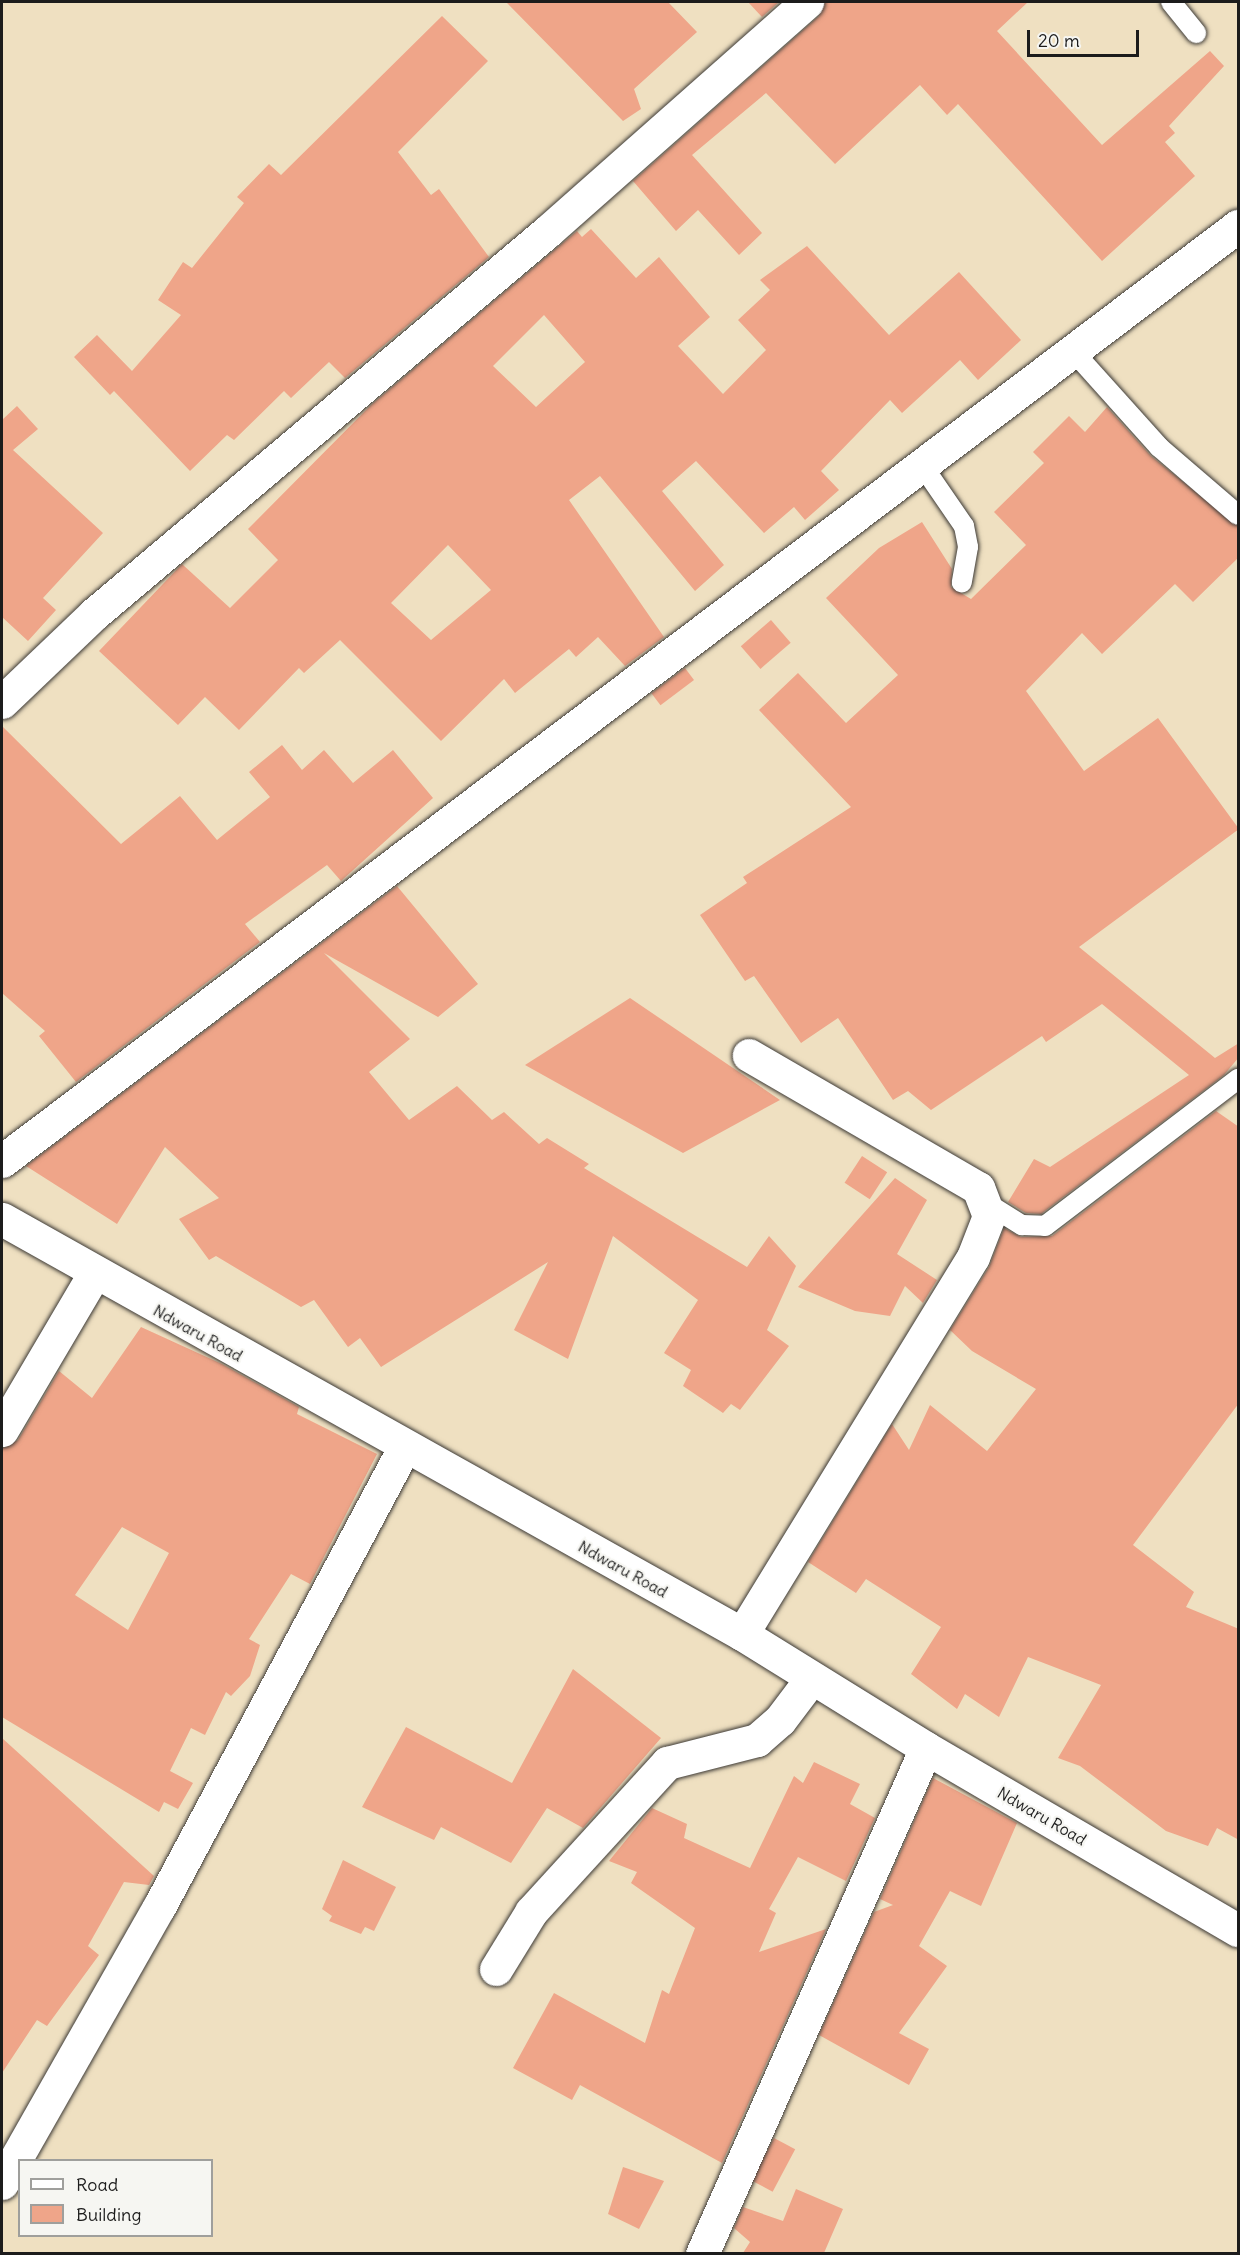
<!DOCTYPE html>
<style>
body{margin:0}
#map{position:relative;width:1240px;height:2255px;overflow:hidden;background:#efe0c1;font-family:Delius,sans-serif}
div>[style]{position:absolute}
.building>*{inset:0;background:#efa589;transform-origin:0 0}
.roads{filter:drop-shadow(0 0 2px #3c3935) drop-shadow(0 0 2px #3c3935)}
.lane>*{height:20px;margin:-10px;padding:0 10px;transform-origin:10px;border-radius:10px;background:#fff}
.street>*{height:33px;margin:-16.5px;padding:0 16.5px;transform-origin:16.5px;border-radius:16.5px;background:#fff}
span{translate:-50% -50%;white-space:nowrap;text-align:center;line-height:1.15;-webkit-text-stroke:4.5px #f6f6f2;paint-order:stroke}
.street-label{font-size:16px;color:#1c1c1c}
.frame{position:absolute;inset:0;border:3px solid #1c1c1c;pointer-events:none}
.legend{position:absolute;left:18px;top:2159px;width:195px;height:78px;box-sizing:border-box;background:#f6f6f2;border:2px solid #9f9f9c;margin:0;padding:8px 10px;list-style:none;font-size:18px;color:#1c1c1c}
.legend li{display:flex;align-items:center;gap:12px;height:30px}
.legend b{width:30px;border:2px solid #9f9f9c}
.scale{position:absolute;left:1027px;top:30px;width:112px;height:27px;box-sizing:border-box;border:3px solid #1c1c1c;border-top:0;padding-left:8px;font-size:18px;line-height:21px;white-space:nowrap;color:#1c1c1c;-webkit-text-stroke:4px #f6f6f2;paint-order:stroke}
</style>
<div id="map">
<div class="building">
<i style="clip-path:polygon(506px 2px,668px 2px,697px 32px,634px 89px,641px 109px,623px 121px)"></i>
<i style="clip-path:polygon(748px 2px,779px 2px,762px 17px)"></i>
<i style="clip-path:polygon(825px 2px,1028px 2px,997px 31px,1102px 145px,1210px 51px,1224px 66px,1169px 126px,1175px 133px,1165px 142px,1195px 176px,1102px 261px,958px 104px,947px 115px,920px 85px,835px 164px,766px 93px,692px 155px,762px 233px,739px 255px,698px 210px,676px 231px,633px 181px,819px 16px)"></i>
<i style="clip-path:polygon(442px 16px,488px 61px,398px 152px,431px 195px,439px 189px,489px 257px,345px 378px,329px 362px,291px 398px,284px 391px,234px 440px,227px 435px,190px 471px,114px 391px,110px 395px,74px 357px,97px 335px,132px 371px,181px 315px,158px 300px,183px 262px,192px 268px,244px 203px,237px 197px,269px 164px,281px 175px)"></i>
<i style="clip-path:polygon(evenodd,591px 229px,636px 278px,659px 257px,710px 317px,678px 346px,723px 394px,766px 350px,738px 320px,770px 290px,760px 280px,807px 246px,889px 335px,959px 272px,1021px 340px,978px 380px,960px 360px,902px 413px,890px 400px,821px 471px,839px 490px,805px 520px,794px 507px,764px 533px,696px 461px,662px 491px,724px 565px,695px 591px,600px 476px,569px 500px,664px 637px,625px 666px,598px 637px,576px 657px,569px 649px,515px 693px,504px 679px,441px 741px,340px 640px,304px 673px,299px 668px,239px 730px,205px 697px,178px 725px,99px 651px,182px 564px,230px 608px,278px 560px,248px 529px,371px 405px,577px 231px,582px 237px,591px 229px,544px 315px,585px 362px,536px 407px,493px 366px,544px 315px,591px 229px,448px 545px,491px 590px,431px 640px,391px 603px,448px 545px)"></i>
<i style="clip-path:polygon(17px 406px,38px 429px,13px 450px,103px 533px,43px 598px,56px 610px,28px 641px,2px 617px,2px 420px)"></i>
<i style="clip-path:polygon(1107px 407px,1151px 456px,1239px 527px,1239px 557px,1193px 602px,1175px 584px,1102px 654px,1082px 633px,1026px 691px,1084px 771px,1158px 718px,1239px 829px,1079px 947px,1215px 1058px,1239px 1043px,1239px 1057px,1224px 1075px,1041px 1214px,1026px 1213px,1008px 1202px,1034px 1159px,1050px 1167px,1189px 1075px,1102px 1004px,1046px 1042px,1042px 1036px,931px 1110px,908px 1091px,893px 1100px,838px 1018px,801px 1043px,754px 976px,745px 981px,700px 915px,747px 883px,743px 877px,851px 807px,759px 710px,798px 673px,846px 723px,898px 675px,826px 598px,879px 548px,922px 522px,952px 569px,951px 587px,971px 599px,1026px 545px,994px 512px,1044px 463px,1033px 452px,1069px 416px,1085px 432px)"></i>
<i style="left:771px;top:620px;width:30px;height:40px;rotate:49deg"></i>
<i style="left:685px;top:668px;width:15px;height:42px;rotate:53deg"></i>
<i style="clip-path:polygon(2px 726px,121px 844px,180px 796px,217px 840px,270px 797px,249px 772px,282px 745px,302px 770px,324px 750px,353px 783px,393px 750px,433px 798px,341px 881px,327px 865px,245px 924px,260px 942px,76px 1082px,39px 1036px,45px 1031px,2px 993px)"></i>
<i style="clip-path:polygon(397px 886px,478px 984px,438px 1017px,324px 953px,410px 1039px,369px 1072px,409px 1120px,457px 1086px,492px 1120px,504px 1112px,539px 1144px,547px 1138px,589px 1164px,584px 1168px,747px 1267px,769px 1236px,796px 1266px,767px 1330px,789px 1346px,740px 1410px,731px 1404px,723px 1413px,683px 1386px,691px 1370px,664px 1353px,698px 1300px,613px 1236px,568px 1359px,514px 1330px,548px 1262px,381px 1367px,360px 1338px,348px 1347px,314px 1300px,301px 1307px,216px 1256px,209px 1260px,179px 1219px,219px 1198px,165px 1147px,117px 1224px,26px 1166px)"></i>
<i style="clip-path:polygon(630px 998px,780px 1100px,683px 1153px,525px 1065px)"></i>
<i style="clip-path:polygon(1216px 1111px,1239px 1127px,1239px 1403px,1133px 1545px,1194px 1592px,1186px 1607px,1239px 1629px,1239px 1840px,1217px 1828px,1208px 1846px,1166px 1831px,1080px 1766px,1058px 1758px,1101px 1685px,1028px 1657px,999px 1717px,965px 1694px,957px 1709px,911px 1674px,941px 1627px,866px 1579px,856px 1593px,808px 1562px,892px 1424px,909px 1450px,930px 1405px,987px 1451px,1036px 1389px,972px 1351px,950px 1330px,989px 1267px,1004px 1228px,1021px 1237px,1052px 1236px)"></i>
<i style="left:862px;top:1156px;width:30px;height:32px;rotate:33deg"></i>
<i style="clip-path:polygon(895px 1178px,927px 1200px,897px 1254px,937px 1280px,923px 1303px,905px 1286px,890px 1316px,855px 1311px,798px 1287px)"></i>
<i style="clip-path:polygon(evenodd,141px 1327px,222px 1364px,299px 1407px,297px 1414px,377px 1454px,310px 1584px,291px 1574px,249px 1639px,260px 1645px,250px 1676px,231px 1696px,226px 1692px,205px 1735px,191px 1728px,170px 1771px,193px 1783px,178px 1809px,164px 1802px,159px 1812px,2px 1717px,2px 1449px,18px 1440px,59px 1371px,92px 1398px,141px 1327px,122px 1527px,169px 1553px,128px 1630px,75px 1595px,122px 1527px)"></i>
<i style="clip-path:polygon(573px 1669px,661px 1738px,583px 1828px,547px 1808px,511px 1863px,441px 1827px,434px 1840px,362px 1807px,406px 1727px,512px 1783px)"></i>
<i style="clip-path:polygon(2px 1738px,154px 1876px,149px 1885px,124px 1882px,88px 1946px,99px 1955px,47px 2026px,37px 2020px,2px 2073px)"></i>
<i style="clip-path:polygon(814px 1762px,860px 1784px,850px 1804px,875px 1818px,846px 1881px,798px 1857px,769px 1909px,776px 1913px,759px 1952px,826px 1929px,722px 2163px,580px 2085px,572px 2100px,513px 2068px,554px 1993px,645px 2043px,662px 1990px,669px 1994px,695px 1928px,631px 1883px,637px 1872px,609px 1861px,652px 1808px,687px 1824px,684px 1838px,750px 1868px,794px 1776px,803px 1783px)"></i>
<i style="clip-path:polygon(933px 1778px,1017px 1823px,981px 1906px,950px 1891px,919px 1946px,947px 1966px,899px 2033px,929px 2049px,909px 2085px,819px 2035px,874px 1912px,893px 1905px,880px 1899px)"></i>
<i style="clip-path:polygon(343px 1860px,396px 1887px,374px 1931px,365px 1927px,361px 1934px,329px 1921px,332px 1916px,322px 1909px)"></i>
<i style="left:774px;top:2138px;width:24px;height:48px;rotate:28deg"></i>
<i style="clip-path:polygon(623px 2167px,664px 2181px,639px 2229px,608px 2214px)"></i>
<i style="clip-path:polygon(796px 2189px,843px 2209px,824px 2253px,743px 2253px,750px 2242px,734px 2228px,743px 2207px,783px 2221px)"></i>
</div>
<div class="roads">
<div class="lane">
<i style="left:1171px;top:2px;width:40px;rotate:51deg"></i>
<i style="left:1073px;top:351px;width:129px;rotate:48.1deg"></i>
<i style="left:1159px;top:447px;width:104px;rotate:40.7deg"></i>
<i style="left:922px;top:465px;width:74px;rotate:55.5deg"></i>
<i style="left:964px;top:526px;width:21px;rotate:79deg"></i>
<i style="left:968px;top:547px;width:36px;rotate:100deg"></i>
<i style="left:988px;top:1204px;width:40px;rotate:32deg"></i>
<i style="left:1022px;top:1225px;width:23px;rotate:2deg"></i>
<i style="left:1045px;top:1226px;width:243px;rotate:-37.3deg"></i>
</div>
<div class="street">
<i style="left:2px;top:702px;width:127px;rotate:-43.7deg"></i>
<i style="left:94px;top:614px;width:594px;rotate:-40.15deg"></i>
<i style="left:548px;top:231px;width:346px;rotate:-41.5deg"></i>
<i style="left:2px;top:1161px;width:1550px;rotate:-37.11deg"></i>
<i style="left:2px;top:1219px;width:848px;rotate:29.28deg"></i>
<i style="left:742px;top:1634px;width:216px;rotate:31.8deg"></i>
<i style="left:926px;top:1748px;width:361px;rotate:30.3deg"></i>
<i style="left:2px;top:1430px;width:181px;rotate:-59.5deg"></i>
<i style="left:742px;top:1634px;width:442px;rotate:-58.5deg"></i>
<i style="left:973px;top:1257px;width:44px;rotate:-68.7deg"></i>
<i style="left:989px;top:1216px;width:30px;rotate:-111deg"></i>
<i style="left:978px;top:1188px;width:265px;rotate:-149.9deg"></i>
<i style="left:496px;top:1969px;width:67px;rotate:-58.4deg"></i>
<i style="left:531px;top:1912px;width:202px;rotate:-47.6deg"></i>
<i style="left:667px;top:1763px;width:93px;rotate:-14.3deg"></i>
<i style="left:757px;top:1740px;width:30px;rotate:-41deg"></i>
<i style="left:780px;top:1720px;width:51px;rotate:-52.9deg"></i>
<i style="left:2px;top:2183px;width:318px;rotate:-60.4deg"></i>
<i style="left:159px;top:1907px;width:520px;rotate:-61.91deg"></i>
<i style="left:702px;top:2254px;width:553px;rotate:-66.12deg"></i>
</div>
</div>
<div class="street-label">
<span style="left:198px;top:1333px;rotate:29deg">Ndwaru Road</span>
<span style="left:623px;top:1569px;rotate:29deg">Ndwaru Road</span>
<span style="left:1042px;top:1816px;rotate:30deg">Ndwaru Road</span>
</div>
<div class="frame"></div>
<ul class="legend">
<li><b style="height:8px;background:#fff"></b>Road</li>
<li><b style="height:16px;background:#efa589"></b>Building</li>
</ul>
<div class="scale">20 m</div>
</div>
